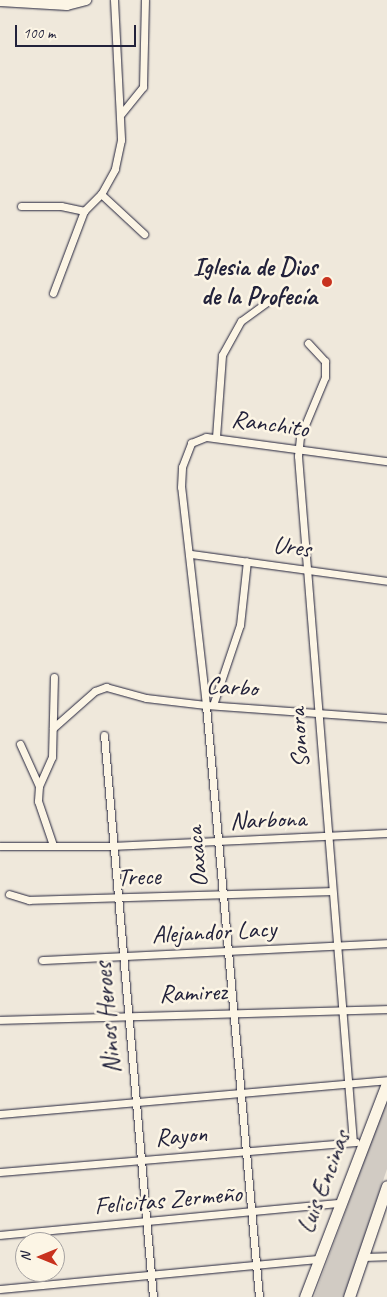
<!DOCTYPE html>
<meta charset="utf-8">
<style>
body{margin:0}
#map{position:relative;width:387px;height:1297px;overflow:hidden;background:#efe8db;font-family:Caveat,sans-serif}
div>[style]{position:absolute}
.green>*{inset:0;background:#d1cbc3}
.roads{filter:drop-shadow(0 0 1px #22223b) drop-shadow(0 0 1px #22223b)}
.street>*{height:7px;margin:-3.5px;padding:0 3.5px;transform-origin:3.5px;border-radius:3.5px;background:#fcf5e5}
.secondary>*{height:10px;margin:-5px;padding:0 5px;transform-origin:5px;border-radius:5px;background:#fcf5e5}
.primary>*{height:11px;margin:-5.5px;padding:0 5.5px;transform-origin:5.5px;border-radius:5.5px;background:#fcf5e5}
.dots>*{width:14px;height:14px;translate:-50% -50%;box-sizing:border-box;border:2px solid #fcf5e5;border-radius:50%}
span{translate:-50% -50%;white-space:nowrap;text-align:center;line-height:1.15;-webkit-text-stroke:5px #fcf5e5;paint-order:stroke}
.poi-label{font-size:25px;color:#22223b;font-weight:700}
.right{translate:-100% -50%;text-align:right}
.street-label{font-size:25px;color:#22223b}
.north{position:absolute;left:15px;top:1232px;width:50px;height:50px;box-sizing:border-box;background:#fcf5e5;border:1px solid #a5a1a1;border-radius:50%;rotate:270deg;font-size:14px;font-weight:700;line-height:20px;text-align:center;color:#22223b}
.north::after{content:'';display:block;margin:auto;width:18px;height:22px;background:#c8321e;clip-path:polygon(50% 0,100% 100%,50% 72%,0 100%)}
.scale{position:absolute;left:15px;top:25px;width:121px;height:22px;box-sizing:border-box;border:2px solid #22223b;border-top:0;padding-left:6px;font-size:15px;line-height:18px;white-space:nowrap;color:#22223b;-webkit-text-stroke:4px #fcf5e5;paint-order:stroke}
</style>
<div id="map">
<div class="green">
<i style="clip-path:polygon(387px 1099px,387px 1169px,344px 1297px,314px 1297px)"></i>
</div>
<div class="roads">
<div class="street">
<i style="left:114px;top:0;width:140px;rotate:87.1deg"></i>
<i style="left:121px;top:140px;width:30px;rotate:102deg"></i>
<i style="left:115px;top:169px;width:29px;rotate:119deg"></i>
<i style="left:101px;top:194px;width:59px;rotate:42.9deg"></i>
<i style="left:121px;top:114px;width:35px;rotate:-51deg"></i>
<i style="left:143px;top:87px;width:87px;rotate:-88.7deg"></i>
<i style="left:21px;top:206px;width:40px"></i>
<i style="left:61px;top:206px;width:24px;rotate:12deg"></i>
<i style="left:53px;top:293px;width:88px;rotate:-69.3deg"></i>
<i style="left:84px;top:211px;width:24px;rotate:-45deg"></i>
<i style="left:308px;top:343px;width:25px;rotate:47deg"></i>
<i style="left:325px;top:361px;width:16px;rotate:90deg"></i>
<i style="left:325px;top:377px;width:65px;rotate:112.6deg"></i>
<i style="left:300px;top:437px;width:19px;rotate:96deg"></i>
<i style="left:298px;top:456px;width:688px;rotate:85.42deg"></i>
<i style="left:216px;top:437px;width:82px;rotate:-85.8deg"></i>
<i style="left:222px;top:355px;width:39px;rotate:-61deg"></i>
<i style="left:241px;top:321px;width:37px;rotate:-36deg"></i>
<i style="left:191px;top:554px;width:198px;rotate:7.8deg"></i>
<i style="left:213px;top:705px;width:84px;rotate:-71.4deg"></i>
<i style="left:240px;top:625px;width:64px;rotate:-83.8deg"></i>
<i style="left:53px;top:728px;width:56px;rotate:-41.4deg"></i>
<i style="left:95px;top:691px;width:12px;rotate:-20deg"></i>
<i style="left:106px;top:687px;width:41px;rotate:15.4deg"></i>
<i style="left:146px;top:698px;width:60px;rotate:6.7deg"></i>
<i style="left:206px;top:705px;width:181px;rotate:4.1deg"></i>
<i style="left:104px;top:735px;width:564px;rotate:85.02deg"></i>
<i style="left:20px;top:744px;width:46px;rotate:65.7deg"></i>
<i style="left:39px;top:786px;width:15px;rotate:94deg"></i>
<i style="left:38px;top:801px;width:46px;rotate:71.2deg"></i>
<i style="left:39px;top:786px;width:32px;rotate:-66deg"></i>
<i style="left:52px;top:757px;width:80px;rotate:-88.6deg"></i>
<i style="left:0;top:846px;width:111px"></i>
<i style="left:111px;top:846px;width:276px;rotate:-2.7deg"></i>
<i style="left:9px;top:894px;width:21px;rotate:17deg"></i>
<i style="left:29px;top:900px;width:302px;rotate:-1.7deg"></i>
<i style="left:42px;top:960px;width:345px;rotate:-2.8deg"></i>
<i style="left:0;top:1020px;width:387px;rotate:-1.6deg"></i>
<i style="left:0;top:1114px;width:388px;rotate:-5deg"></i>
<i style="left:0;top:1172px;width:357px;rotate:-4.8deg"></i>
<i style="left:0;top:1235px;width:341px;rotate:-5.4deg"></i>
<i style="left:363px;top:1257px;width:24px;rotate:-2deg"></i>
<i style="left:0;top:1289px;width:319px;rotate:-5.4deg"></i>
<i style="left:259px;top:1297px;width:594px;rotate:-95.12deg"></i>
<i style="left:206px;top:705px;width:219px;rotate:-96.5deg"></i>
<i style="left:181px;top:487px;width:20px;rotate:-87deg"></i>
<i style="left:182px;top:467px;width:26px;rotate:-69deg"></i>
<i style="left:191px;top:443px;width:16px;rotate:-22deg"></i>
<i style="left:206px;top:437px;width:183px;rotate:7.6deg"></i>
</div>
<div class="secondary">
<i style="left:0;top:1px;width:67px;rotate:3.4deg"></i>
<i style="left:67px;top:5px;width:20px;rotate:-15deg"></i>
</div>
<div class="primary">
<i style="left:305px;top:1297px;width:229px;rotate:-69deg"></i>
<i style="left:349px;top:1297px;width:117px;rotate:-71.1deg"></i>
</div>
</div>
<div class="dots">
<i style="left:327px;top:282px;background:#c8321e"></i>
</div>
<div class="poi-label">
<span class="right" style="left:317px;top:282px">Iglesia de Dios<br>de la Profecía</span>
</div>
<div class="street-label">
<span style="left:270px;top:424px;rotate:8deg">Ranchito</span>
<span style="left:292px;top:547px;rotate:8deg">Ures</span>
<span style="left:232px;top:687px;rotate:4deg">Carbo</span>
<span style="left:299px;top:738px;rotate:-94deg">Sonora</span>
<span style="left:268px;top:820px;rotate:-2deg">Narbona</span>
<span style="left:197px;top:857px;rotate:-95deg">Oaxaca</span>
<span style="left:139px;top:877px;rotate:-2deg">Trece</span>
<span style="left:214px;top:932px;rotate:-3deg">Alejandor Lacy</span>
<span style="left:193px;top:993px;rotate:-2deg">Ramirez</span>
<span style="left:108px;top:1018px;rotate:-95deg">Ninos Heroes</span>
<span style="left:181px;top:1136px;rotate:-5deg">Rayon</span>
<span style="left:324px;top:1182px;rotate:-69deg">Luis Encinas</span>
<span style="left:168px;top:1200px;rotate:-5deg">Felicitas Zermeño</span>
</div>
<div class="north">N</div>
<div class="scale">100 m</div>
</div>
